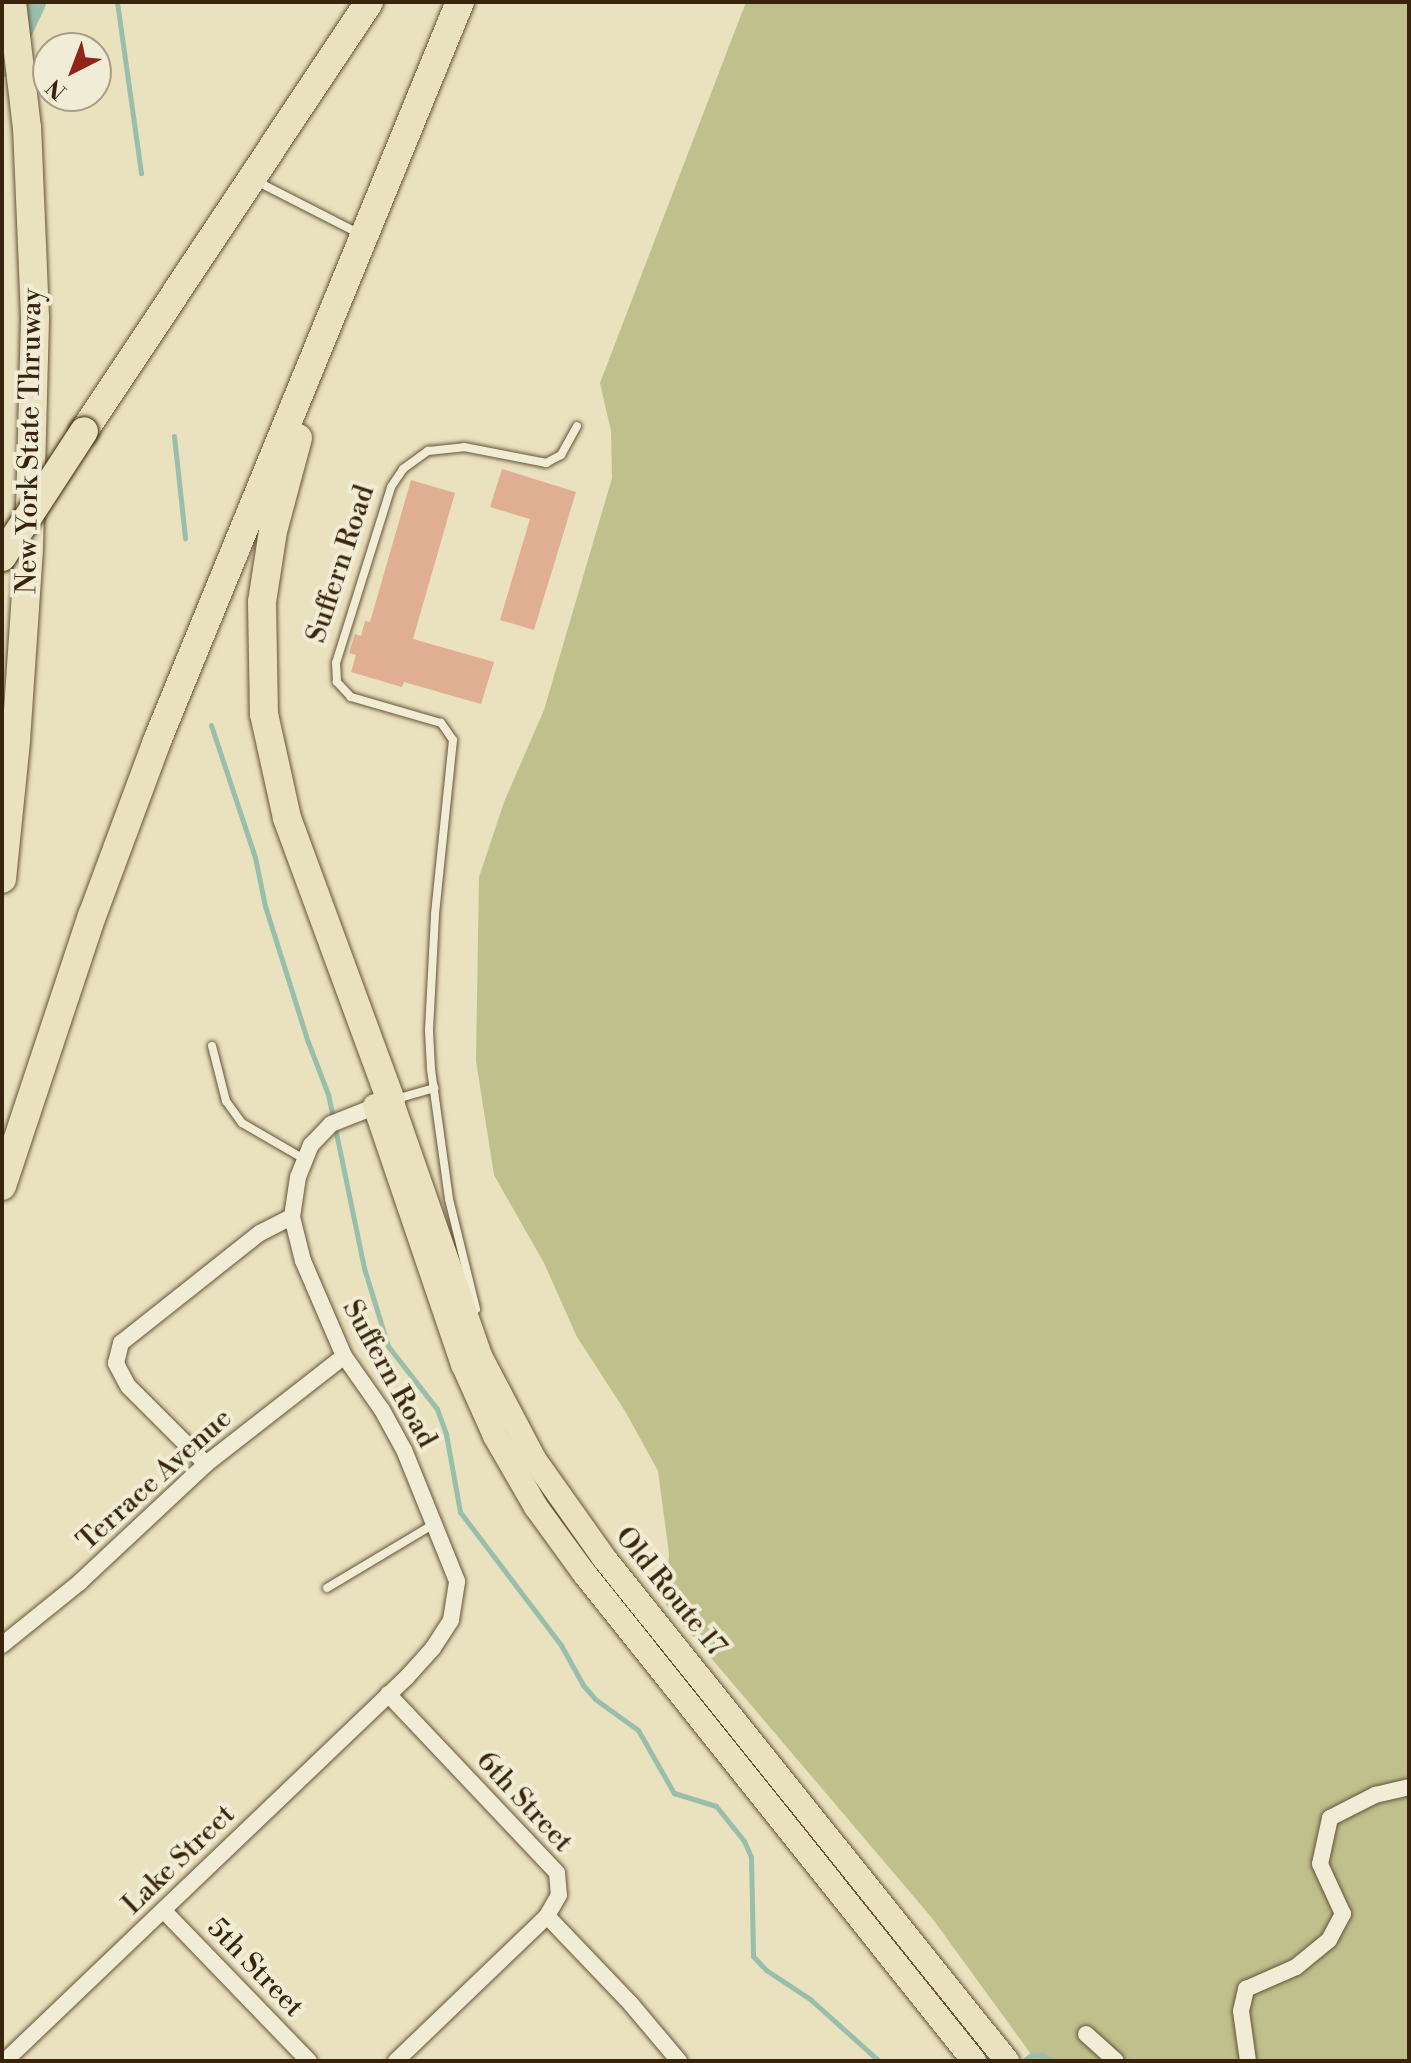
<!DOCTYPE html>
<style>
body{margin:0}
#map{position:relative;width:1411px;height:2063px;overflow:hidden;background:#eae1be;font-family:"Libre Bodoni",serif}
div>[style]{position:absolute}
.green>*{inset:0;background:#bfc08c}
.stream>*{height:5px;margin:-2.5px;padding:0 2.5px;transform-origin:2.5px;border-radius:2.5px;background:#99beab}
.river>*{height:30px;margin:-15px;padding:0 15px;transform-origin:15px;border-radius:15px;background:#99beab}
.building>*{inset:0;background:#e0ae92}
.roads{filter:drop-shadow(0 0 2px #655338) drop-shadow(0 0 2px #655338)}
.lane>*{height:8px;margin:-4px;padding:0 4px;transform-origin:4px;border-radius:4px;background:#f1ecd5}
.street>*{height:16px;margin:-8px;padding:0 8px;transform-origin:8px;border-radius:8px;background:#f1ecd5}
.primary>*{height:24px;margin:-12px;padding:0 12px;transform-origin:12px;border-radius:12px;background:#eae1be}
.highway>*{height:28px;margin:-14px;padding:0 14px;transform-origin:14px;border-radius:14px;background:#eae1be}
.bridges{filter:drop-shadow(0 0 2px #39240b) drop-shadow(0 0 2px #39240b)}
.highway-bridge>*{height:28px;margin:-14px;padding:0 14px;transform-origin:14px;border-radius:14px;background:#eae1be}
span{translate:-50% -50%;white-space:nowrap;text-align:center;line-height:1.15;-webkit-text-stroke:8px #f1ecd5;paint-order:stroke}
.street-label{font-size:28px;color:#39240b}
.frame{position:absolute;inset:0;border:4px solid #39240b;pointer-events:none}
.north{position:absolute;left:32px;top:32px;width:80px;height:80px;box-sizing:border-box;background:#f1ecd5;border:2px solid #a79c84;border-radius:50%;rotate:222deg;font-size:22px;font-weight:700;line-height:32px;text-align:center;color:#39240b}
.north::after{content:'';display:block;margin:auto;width:28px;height:36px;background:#8f2418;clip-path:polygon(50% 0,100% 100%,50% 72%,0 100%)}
</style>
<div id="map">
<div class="green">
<i style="clip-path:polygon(746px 2px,1409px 2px,1409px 2061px,1036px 2061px,932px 1918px,666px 1605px,669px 1554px,658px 1471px,625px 1411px,577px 1337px,544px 1263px,494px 1175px,476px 1061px,479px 877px,504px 802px,544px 710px,612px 478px,611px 431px,600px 383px)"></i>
</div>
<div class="stream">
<i style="left:117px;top:2px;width:173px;rotate:82deg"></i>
<i style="left:174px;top:436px;width:103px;rotate:83.8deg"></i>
<i style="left:211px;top:725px;width:139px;rotate:71.6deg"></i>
<i style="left:255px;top:857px;width:50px;rotate:78.5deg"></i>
<i style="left:265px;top:906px;width:143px;rotate:72.5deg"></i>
<i style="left:308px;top:1042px;width:56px;rotate:69deg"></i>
<i style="left:328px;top:1094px;width:178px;rotate:78.3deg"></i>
<i style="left:364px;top:1268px;width:82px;rotate:72.9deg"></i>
<i style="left:388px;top:1346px;width:80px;rotate:52.1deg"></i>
<i style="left:437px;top:1409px;width:27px;rotate:70deg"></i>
<i style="left:446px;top:1434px;width:79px;rotate:79.8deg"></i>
<i style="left:460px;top:1512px;width:167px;rotate:52.8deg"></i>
<i style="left:561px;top:1645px;width:46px;rotate:61.2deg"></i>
<i style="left:583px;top:1685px;width:18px;rotate:49deg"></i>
<i style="left:595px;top:1699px;width:53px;rotate:35.8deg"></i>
<i style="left:638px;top:1730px;width:73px;rotate:60.3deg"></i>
<i style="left:674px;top:1793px;width:44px;rotate:17.2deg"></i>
<i style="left:716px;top:1806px;width:45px;rotate:51.3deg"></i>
<i style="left:744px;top:1841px;width:17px;rotate:66deg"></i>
<i style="left:751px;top:1857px;width:99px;rotate:88.8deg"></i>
<i style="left:753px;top:1956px;width:19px;rotate:47deg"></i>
<i style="left:766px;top:1970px;width:53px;rotate:33.4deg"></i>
<i style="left:810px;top:1999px;width:93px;rotate:41.9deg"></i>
<i style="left:1023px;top:2061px;width:9px;rotate:-36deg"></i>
<i style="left:1030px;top:2056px;width:13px;rotate:-4deg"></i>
<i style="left:1043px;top:2055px;width:12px;rotate:31deg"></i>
</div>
<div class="river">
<i style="left:2px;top:62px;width:67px;rotate:-64.2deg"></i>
</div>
<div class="building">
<i style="clip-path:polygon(502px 469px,576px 492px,534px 630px,500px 620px,530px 519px,490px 507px)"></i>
<i style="clip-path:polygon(411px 480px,455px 493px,413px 639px,494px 662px,481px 704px,404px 682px,402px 687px,351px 672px,356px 655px,349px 653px,355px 634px,361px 636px,365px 621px,370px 622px)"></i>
</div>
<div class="roads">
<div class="lane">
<i style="left:256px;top:181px;width:114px;rotate:27deg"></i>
<i style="left:212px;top:1046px;width:57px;rotate:75.7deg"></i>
<i style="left:226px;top:1101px;width:27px;rotate:54deg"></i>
<i style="left:242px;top:1123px;width:72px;rotate:30.1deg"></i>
<i style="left:396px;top:1099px;width:40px;rotate:-16deg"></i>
<i style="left:476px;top:1309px;width:113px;rotate:-103.8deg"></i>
<i style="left:449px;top:1199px;width:131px;rotate:-97.9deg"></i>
<i style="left:431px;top:1069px;width:39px;rotate:-93deg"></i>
<i style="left:429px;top:1030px;width:116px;rotate:-87deg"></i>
<i style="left:435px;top:914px;width:175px;rotate:-84.1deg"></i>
<i style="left:453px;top:740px;width:21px;rotate:-125deg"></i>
<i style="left:441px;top:723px;width:94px;rotate:-163.9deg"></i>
<i style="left:351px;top:697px;width:21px;rotate:-133deg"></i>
<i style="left:337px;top:682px;width:19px;rotate:-93deg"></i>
<i style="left:336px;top:663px;width:184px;rotate:-72.6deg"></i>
<i style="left:391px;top:487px;width:22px;rotate:-56deg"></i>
<i style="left:403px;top:469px;width:31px;rotate:-36deg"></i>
<i style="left:428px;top:451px;width:36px;rotate:-6deg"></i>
<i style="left:464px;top:447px;width:84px;rotate:11deg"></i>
<i style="left:546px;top:463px;width:17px;rotate:-28deg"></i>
<i style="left:561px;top:455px;width:33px;rotate:-61deg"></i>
<i style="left:327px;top:1588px;width:125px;rotate:-30.9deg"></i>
</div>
<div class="street">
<i style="left:206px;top:1464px;width:110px;rotate:-135deg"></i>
<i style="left:128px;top:1386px;width:26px;rotate:-118deg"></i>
<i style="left:116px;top:1363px;width:21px;rotate:-76deg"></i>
<i style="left:121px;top:1343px;width:177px;rotate:-38.4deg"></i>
<i style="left:260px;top:1233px;width:36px;rotate:-27deg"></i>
<i style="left:2px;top:1645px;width:100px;rotate:-38.9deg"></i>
<i style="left:80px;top:1582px;width:173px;rotate:-43.1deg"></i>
<i style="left:206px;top:1464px;width:175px;rotate:-38deg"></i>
<i style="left:388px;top:1694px;width:246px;rotate:46.6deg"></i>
<i style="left:557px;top:1873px;width:22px;rotate:85deg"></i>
<i style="left:559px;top:1895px;width:24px;rotate:120deg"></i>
<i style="left:547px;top:1916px;width:122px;rotate:46.3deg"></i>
<i style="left:631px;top:2004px;width:75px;rotate:49.9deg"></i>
<i style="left:164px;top:1911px;width:209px;rotate:46deg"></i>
<i style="left:1086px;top:2034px;width:40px;rotate:42deg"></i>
<i style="left:5px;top:2061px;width:556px;rotate:-43.69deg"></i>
<i style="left:407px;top:1677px;width:39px;rotate:-48deg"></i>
<i style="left:433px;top:1648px;width:33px;rotate:-57deg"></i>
<i style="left:451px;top:1620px;width:39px;rotate:-81deg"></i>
<i style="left:457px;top:1581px;width:141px;rotate:-112deg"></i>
<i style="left:404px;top:1450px;width:46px;rotate:-118.8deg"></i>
<i style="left:382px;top:1410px;width:66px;rotate:-125.1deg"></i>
<i style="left:344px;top:1356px;width:103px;rotate:-113.3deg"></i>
<i style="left:303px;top:1261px;width:45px;rotate:-104deg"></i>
<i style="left:292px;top:1217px;width:40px;rotate:-81.5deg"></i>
<i style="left:298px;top:1177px;width:35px;rotate:-68deg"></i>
<i style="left:311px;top:1145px;width:29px;rotate:-46deg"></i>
<i style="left:331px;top:1124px;width:57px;rotate:-21.6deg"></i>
<i style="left:396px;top:2061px;width:209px;rotate:-43.8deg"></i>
<i style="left:1248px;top:2061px;width:50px;rotate:-98deg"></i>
<i style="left:1241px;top:2011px;width:23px;rotate:-77deg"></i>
<i style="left:1246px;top:1989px;width:55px;rotate:-23.7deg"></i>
<i style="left:1296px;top:1967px;width:43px;rotate:-39.3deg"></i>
<i style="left:1329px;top:1940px;width:30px;rotate:-62deg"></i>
<i style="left:1343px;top:1914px;width:55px;rotate:-114.7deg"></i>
<i style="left:1320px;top:1864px;width:47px;rotate:-77.7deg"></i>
<i style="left:1330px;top:1818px;width:51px;rotate:-27.1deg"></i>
<i style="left:1375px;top:1795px;width:35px;rotate:-13deg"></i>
</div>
<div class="primary">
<i style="left:391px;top:1100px;width:271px;rotate:70.8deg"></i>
<i style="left:480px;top:1356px;width:116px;rotate:62.3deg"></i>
<i style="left:534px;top:1459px;width:121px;rotate:54.7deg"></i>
<i style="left:604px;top:1558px;width:645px;rotate:51.3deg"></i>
<i style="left:375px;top:1106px;width:273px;rotate:71.2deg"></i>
<i style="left:463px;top:1364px;width:79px;rotate:66deg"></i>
<i style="left:495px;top:1436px;width:82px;rotate:60deg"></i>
<i style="left:536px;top:1507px;width:82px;rotate:54deg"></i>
<i style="left:584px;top:1573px;width:625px;rotate:51.37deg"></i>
</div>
<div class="highway">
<i style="left:84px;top:431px;width:515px;rotate:-56.4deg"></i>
<i style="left:298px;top:438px;width:96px;rotate:105deg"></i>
<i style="left:273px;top:531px;width:72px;rotate:98.8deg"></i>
<i style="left:262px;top:602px;width:112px;rotate:89deg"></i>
<i style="left:264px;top:714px;width:107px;rotate:77.5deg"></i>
<i style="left:287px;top:818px;width:301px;rotate:69.8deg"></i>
<i style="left:2px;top:879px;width:140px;rotate:-84.2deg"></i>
<i style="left:16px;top:740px;width:192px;rotate:-86.1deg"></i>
<i style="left:29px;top:548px;width:231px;rotate:-88.5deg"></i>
<i style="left:35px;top:317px;width:189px;rotate:-92.4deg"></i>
<i style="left:27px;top:128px;width:127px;rotate:-96.8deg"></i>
<i style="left:2px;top:1186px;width:285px;rotate:-71.6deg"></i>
<i style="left:92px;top:916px;width:187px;rotate:-69.6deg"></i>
<i style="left:157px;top:741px;width:799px;rotate:-67.71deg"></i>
</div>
</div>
<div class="bridges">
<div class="highway-bridge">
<i style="left:2px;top:557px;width:150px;rotate:-56.9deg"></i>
</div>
</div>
<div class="street-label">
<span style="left:30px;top:441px;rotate:-89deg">New York State Thruway</span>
<span style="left:341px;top:564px;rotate:-72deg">Suffern Road</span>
<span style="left:389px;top:1374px;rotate:61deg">Suffern Road</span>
<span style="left:155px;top:1480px;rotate:-42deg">Terrace Avenue</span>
<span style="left:670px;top:1592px;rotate:51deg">Old Route 17</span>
<span style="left:524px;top:1802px;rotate:47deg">6th Street</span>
<span style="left:179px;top:1860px;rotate:-44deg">Lake Street</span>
<span style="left:255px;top:1968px;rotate:46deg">5th Street</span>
</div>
<div class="frame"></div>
<div class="north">N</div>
</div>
